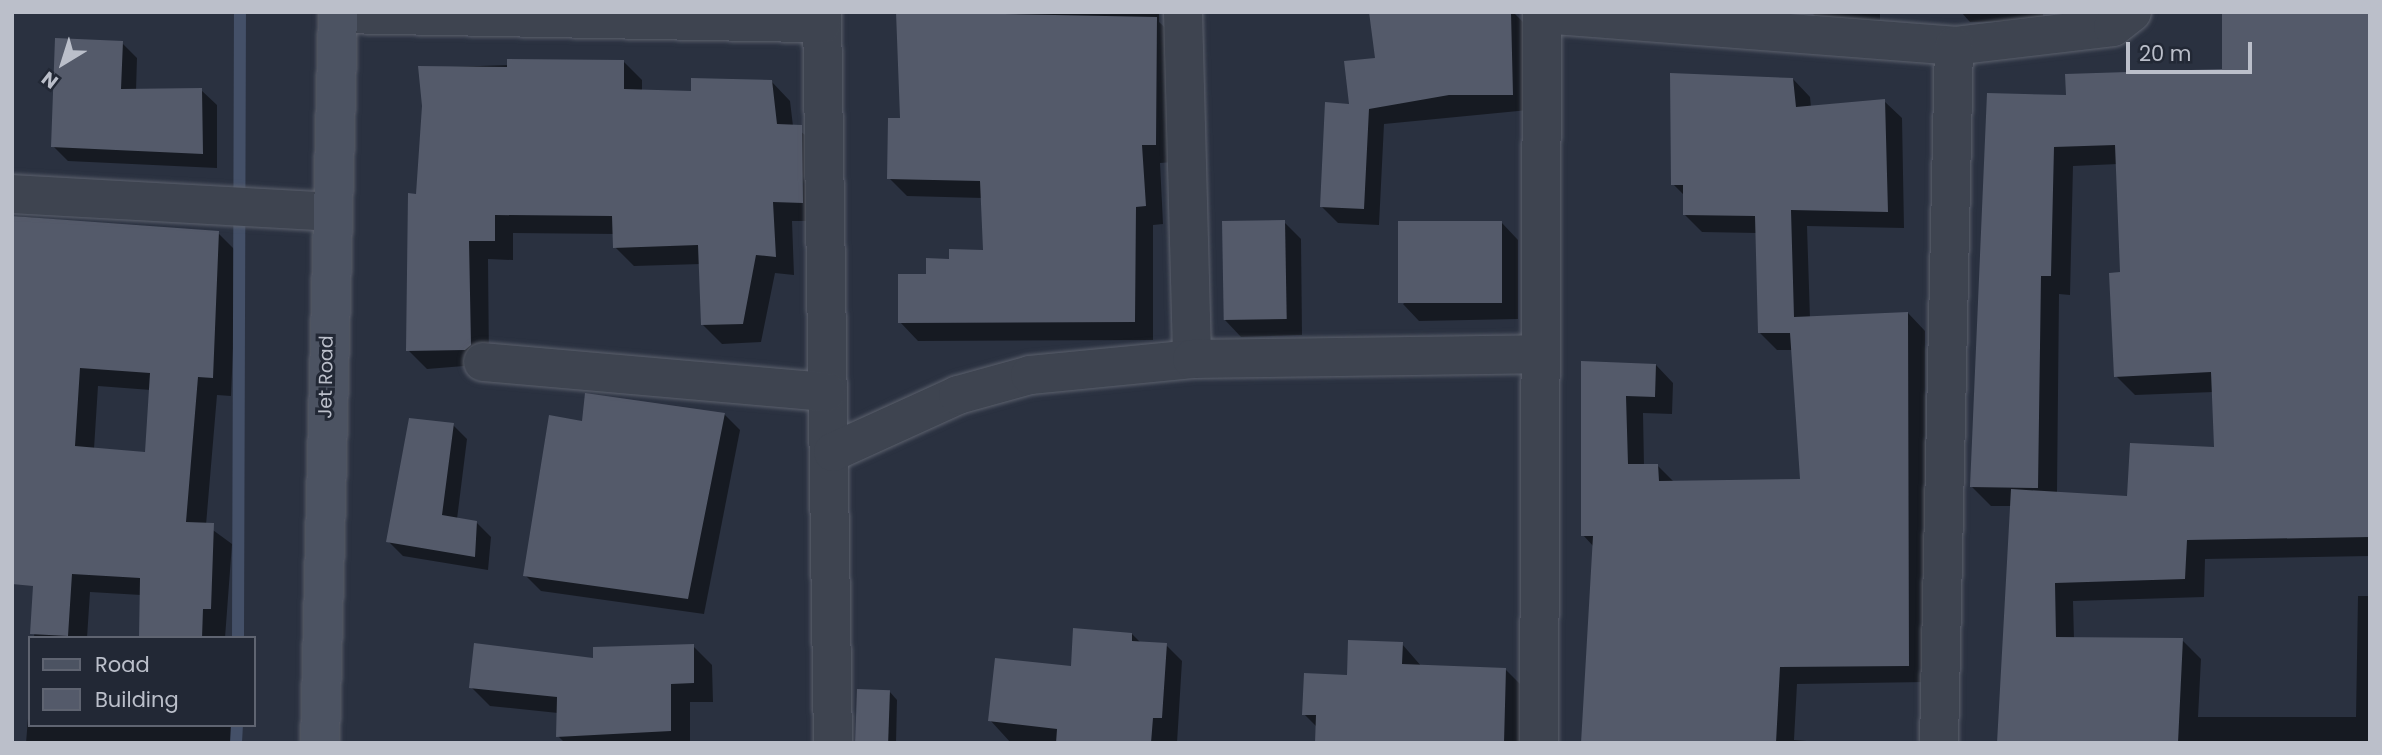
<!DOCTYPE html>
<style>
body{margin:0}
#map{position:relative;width:2382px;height:755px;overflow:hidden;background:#2a3140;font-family:Poppins,sans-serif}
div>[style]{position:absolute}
.shadow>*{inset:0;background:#0007}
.stream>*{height:12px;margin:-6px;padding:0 6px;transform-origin:6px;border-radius:6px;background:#445068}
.building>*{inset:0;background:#545a6a;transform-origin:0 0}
.roads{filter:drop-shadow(0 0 2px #5c616d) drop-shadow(0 0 2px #5c616d)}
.street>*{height:38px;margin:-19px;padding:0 19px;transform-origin:19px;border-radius:19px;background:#3e4450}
.secondary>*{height:38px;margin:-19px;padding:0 19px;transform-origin:19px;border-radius:19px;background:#4c5362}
span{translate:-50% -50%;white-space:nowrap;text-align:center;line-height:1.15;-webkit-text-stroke:6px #222835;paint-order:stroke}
.street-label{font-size:19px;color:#bbbfca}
.frame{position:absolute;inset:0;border:14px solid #bbbfca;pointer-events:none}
.legend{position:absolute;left:28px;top:636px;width:228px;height:91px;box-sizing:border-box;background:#222835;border:2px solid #5f6471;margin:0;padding:9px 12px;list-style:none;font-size:21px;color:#bbbfca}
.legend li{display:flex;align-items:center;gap:14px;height:35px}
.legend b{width:35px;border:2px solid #5f6471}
.north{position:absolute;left:28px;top:28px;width:70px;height:70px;-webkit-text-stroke:5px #222835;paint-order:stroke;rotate:218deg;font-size:19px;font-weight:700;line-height:28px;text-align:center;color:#bbbfca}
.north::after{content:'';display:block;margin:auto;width:24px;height:32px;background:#bbbfca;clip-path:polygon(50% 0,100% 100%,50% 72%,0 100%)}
.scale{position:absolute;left:2126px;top:42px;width:126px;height:32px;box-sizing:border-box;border:4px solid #bbbfca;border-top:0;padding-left:9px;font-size:21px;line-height:24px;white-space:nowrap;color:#bbbfca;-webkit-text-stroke:5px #222835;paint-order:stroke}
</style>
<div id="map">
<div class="shadow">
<i style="clip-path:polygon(1159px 12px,1159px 22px,1175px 37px,1174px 162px,1160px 163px,1163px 224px,1153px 225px,1153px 340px,918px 341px,900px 322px,928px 276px,985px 251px,983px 198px,907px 196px,889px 178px,901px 120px,898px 14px)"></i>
<i style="clip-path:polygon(1370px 12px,1513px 12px,1526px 25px,1528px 110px,1384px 124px,1379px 225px,1338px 223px,1322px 207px,1351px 105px,1377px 59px)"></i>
<i style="clip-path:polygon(1811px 12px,1880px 12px,1880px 20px,1821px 22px)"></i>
<i style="clip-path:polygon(1961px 12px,2043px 12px,2043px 21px,1970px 22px)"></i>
<i style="clip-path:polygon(evenodd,2370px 12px,2370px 556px,2205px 559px,2204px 597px,2073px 601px,2074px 639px,2182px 640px,2201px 659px,2198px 717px,2356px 717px,2358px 596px,2370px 596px,2370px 743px,2004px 743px,2012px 506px,1991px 506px,1972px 487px,1988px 95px,2068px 97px,2224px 71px,2370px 12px,2118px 164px,2122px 274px,2116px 376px,2135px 395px,2214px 392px,2216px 449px,2129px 498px,2057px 493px,2059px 294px,2070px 295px,2073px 166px,2118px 164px)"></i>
<i style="clip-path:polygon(122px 43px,137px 58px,136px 91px,201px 90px,217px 105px,217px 168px,68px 161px,53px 146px)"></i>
<i style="clip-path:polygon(623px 61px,642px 80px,642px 91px,693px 92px,771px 81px,790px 101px,793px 126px,820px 146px,821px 221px,792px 221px,794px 275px,775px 273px,761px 342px,722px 344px,703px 325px,701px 264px,634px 266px,615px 247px,615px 234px,513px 233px,513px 260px,488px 259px,489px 364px,427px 369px,408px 350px,424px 106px,420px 68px)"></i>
<i style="clip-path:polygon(1793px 79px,1810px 97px,1811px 107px,1884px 101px,1902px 118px,1904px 228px,1807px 226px,1810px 318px,1908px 313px,1925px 331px,1926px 682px,1797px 684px,1794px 740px,1832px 743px,1583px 743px,1594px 547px,1583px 535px,1582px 362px,1656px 365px,1673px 383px,1672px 414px,1643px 413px,1644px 466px,1658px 466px,1674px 482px,1802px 481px,1793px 350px,1777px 350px,1760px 333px,1757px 233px,1702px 232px,1685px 215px,1685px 196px,1673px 184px)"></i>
<i style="clip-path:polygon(evenodd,12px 216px,218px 233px,237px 252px,231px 396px,217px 395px,206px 525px,232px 544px,225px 638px,140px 638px,141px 595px,90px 592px,87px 638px,34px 638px,41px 534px,12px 532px,12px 216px,98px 386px,151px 390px,147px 454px,94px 449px,98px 386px)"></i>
<i style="clip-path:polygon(1284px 222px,1301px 239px,1302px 335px,1241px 337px,1225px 320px)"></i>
<i style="clip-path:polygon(1502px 223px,1518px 240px,1518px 319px,1419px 321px,1403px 304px)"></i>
<i style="clip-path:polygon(724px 414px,740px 430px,704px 614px,541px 591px,525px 575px,584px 423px)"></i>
<i style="clip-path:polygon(453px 425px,467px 439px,457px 519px,476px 522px,491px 537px,488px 570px,403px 556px,388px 541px)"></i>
<i style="clip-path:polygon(1132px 634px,1141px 643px,1166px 645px,1182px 661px,1177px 743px,1011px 743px,990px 720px)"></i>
<i style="clip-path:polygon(1402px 644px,1422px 667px,1506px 670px,1526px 690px,1524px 743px,1317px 743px,1317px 727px,1304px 714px)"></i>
<i style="clip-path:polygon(693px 646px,712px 665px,713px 702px,690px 702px,690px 743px,565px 743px,558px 736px,558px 713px,490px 706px,471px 687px)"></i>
<i style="clip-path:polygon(889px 691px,897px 700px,896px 743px,859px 743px)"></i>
<i style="clip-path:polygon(30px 694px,30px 725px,237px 725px,237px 743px,26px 743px)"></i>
</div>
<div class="stream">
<i style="left:238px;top:638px;width:626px;rotate:-89.82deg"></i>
<i style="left:236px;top:743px;width:18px;rotate:-87deg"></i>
</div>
<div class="building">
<i style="clip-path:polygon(896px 12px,1157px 17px,1156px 145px,1142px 145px,1146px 206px,1136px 207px,1135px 322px,898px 323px,898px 274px,926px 274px,926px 258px,949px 259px,949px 249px,983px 250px,980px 181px,887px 179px,888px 118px,900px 118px)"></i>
<i style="clip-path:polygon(1369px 12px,1511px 12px,1513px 95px,1449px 95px,1369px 109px,1364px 209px,1320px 207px,1325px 102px,1349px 104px,1344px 61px,1375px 58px)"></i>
<i style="clip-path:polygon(2222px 12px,2370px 12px,2370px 537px,2187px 540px,2185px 579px,2055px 583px,2056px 637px,2183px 638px,2178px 743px,1997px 743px,2011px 489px,2127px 496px,2130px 443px,2214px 447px,2211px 372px,2114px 377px,2109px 273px,2120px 272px,2115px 145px,2054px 147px,2051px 276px,2041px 276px,2038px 488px,1970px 487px,1987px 93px,2066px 95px,2065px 74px,2222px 69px)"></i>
<i style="clip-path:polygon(55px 38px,123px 41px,121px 89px,202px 88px,203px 154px,51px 147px)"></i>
<i style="clip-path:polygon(507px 59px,624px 60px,624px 89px,691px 91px,691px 78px,772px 80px,777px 124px,802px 125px,803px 203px,773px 202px,776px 257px,756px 255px,743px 324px,701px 325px,698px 245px,613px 248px,612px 216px,495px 215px,495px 241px,469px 241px,471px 345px,465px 350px,406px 351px,408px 193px,416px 194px,422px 106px,418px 66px,507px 67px)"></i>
<i style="clip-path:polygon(1670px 73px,1793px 78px,1796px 107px,1885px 99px,1888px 212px,1791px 210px,1794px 317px,1908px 312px,1909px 666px,1780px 667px,1776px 743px,1581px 743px,1593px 536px,1581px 536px,1581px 361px,1656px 364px,1655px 397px,1626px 396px,1628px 464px,1658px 464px,1659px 481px,1800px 479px,1790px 333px,1758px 333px,1755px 216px,1683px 215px,1683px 185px,1671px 185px)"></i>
<i style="clip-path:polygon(evenodd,12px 216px,219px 231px,213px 378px,198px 377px,186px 522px,214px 523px,211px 609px,203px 609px,202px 638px,139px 638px,140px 578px,72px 574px,68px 636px,30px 634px,33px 586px,12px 584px,12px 216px,80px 368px,150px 373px,145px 452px,75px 446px,80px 368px)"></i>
<i style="left:1285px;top:220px;width:99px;height:63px;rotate:89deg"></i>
<i style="left:1502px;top:221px;width:82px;height:104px;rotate:90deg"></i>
<i style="clip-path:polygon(585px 393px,725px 413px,688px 599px,523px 576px,549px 415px,582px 421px)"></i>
<i style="clip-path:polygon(409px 418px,454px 423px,442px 515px,477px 521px,475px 557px,386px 542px)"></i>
<i style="clip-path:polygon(1073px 628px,1132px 633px,1132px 641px,1167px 643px,1162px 718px,1153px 718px,1151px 743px,1056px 743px,1057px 729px,988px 721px,995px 658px,1071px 666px)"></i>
<i style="clip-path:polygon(1348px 640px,1403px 642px,1402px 664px,1506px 668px,1504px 743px,1315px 743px,1316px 715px,1302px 715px,1304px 673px,1347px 675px)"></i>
<i style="clip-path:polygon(474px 643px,593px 658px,593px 647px,694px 644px,694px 683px,671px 684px,671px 731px,556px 737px,557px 697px,469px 688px)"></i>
<i style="left:857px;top:689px;width:33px;height:54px;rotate:2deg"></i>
</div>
<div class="roads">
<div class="street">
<i style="left:822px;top:12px;width:731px;rotate:89.14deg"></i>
<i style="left:1183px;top:12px;width:347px;rotate:88.5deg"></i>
<i style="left:338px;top:14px;width:484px;rotate:1.1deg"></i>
<i style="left:1542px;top:14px;width:413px;rotate:4.4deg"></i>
<i style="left:1954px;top:46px;width:160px;rotate:-6.8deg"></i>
<i style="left:2113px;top:27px;width:24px;rotate:-38deg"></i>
<i style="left:12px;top:194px;width:318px;rotate:3.2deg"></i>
<i style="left:483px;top:362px;width:345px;rotate:5deg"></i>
<i style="left:833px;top:452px;width:137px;rotate:-24.5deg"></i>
<i style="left:958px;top:395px;width:75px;rotate:-15.5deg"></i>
<i style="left:1030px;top:375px;width:163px;rotate:-5.6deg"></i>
<i style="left:1192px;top:359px;width:346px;rotate:-0.8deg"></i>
<i style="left:1539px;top:743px;width:731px;rotate:-89.76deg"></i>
<i style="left:1939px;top:743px;width:697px;rotate:-88.77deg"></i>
</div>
<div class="secondary">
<i style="left:320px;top:743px;width:731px;rotate:-88.59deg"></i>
</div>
</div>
<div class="street-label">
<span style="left:326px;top:377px;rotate:-89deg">Jet Road</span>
</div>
<div class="frame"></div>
<ul class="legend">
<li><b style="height:9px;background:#4c5362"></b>Road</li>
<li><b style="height:19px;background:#545a6a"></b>Building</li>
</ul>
<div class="north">N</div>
<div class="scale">20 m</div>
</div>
